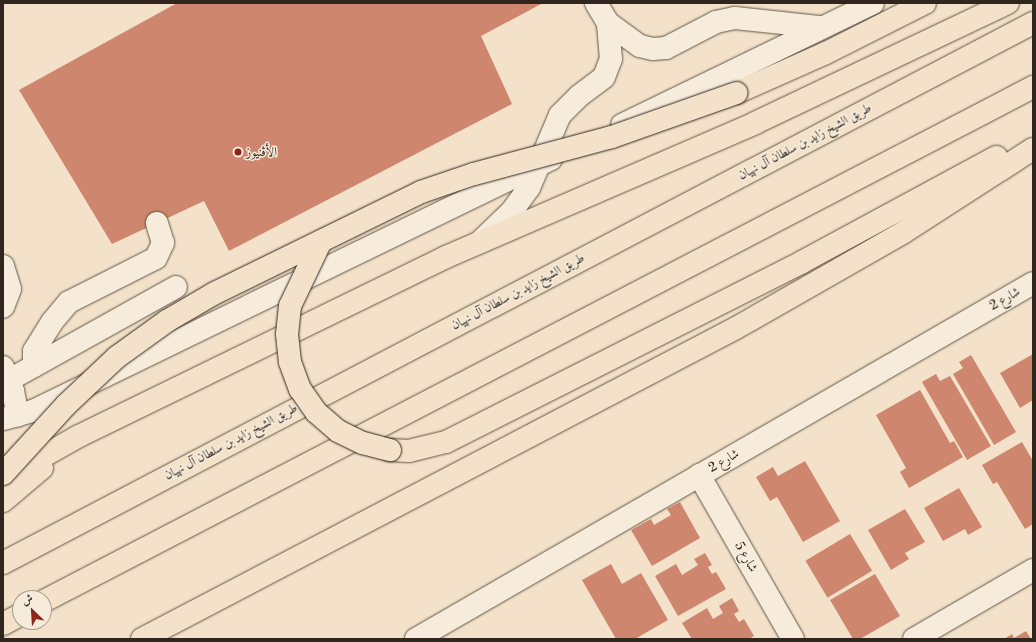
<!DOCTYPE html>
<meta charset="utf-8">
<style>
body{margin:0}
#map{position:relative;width:1036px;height:642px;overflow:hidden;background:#f3e2c9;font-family:"Libre Bodoni",Amiri,serif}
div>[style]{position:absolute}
.building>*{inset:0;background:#cf866e;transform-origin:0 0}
.roads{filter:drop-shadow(0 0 1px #615549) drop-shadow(0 0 1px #615549)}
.minor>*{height:22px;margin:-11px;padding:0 11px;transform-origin:11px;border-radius:11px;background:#f7ecdc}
.highway>*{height:22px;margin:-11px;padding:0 11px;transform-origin:11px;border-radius:11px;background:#f3e2c9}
.bridges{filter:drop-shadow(0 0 1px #30261e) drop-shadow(0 0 1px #30261e)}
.highway-bridge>*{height:22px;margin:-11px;padding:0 11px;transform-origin:11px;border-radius:11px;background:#f3e2c9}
.dots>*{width:11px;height:11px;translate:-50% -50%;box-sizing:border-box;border:2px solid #f7ecdc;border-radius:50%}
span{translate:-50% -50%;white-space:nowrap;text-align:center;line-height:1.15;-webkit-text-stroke:3px #f7ecdc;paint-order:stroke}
.street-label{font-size:13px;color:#30261e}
.poi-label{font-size:13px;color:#30261e}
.left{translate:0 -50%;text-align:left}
.frame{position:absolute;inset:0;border:4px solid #30261e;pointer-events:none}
.north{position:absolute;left:12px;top:590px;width:40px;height:40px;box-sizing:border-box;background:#f7ecdc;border:1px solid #a79d90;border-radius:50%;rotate:335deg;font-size:11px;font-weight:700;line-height:16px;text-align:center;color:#30261e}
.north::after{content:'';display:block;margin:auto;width:14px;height:18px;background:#8f2418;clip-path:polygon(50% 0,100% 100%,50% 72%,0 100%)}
</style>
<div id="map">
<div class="building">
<i style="clip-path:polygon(177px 3px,543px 3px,481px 36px,512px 104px,229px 251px,204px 201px,112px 244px,19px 90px)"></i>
<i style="clip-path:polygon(1033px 354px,1033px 400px,1020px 408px,1000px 373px)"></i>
<i style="clip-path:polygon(971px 355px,1016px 432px,994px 445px,953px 374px,963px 368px,959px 362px)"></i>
<i style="clip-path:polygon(936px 374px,940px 381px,950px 376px,991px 446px,967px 460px,922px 382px)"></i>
<i style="clip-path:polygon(920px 390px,950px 443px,954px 441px,963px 457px,909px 488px,900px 472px,906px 468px,876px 415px)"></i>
<i style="clip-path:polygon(1022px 442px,1033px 461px,1033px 524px,1025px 529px,997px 482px,993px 484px,982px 465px)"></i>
<i style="clip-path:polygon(805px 461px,840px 521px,803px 542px,777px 497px,770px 501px,756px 477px,773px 467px,778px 476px)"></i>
<i style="clip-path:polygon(959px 488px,982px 527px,968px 535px,965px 529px,943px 541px,924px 508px)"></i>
<i style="clip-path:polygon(680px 502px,700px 538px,652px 566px,631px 530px,651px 519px,654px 525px,671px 515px,667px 509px)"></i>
<i style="clip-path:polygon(905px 509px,925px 542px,905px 553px,909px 559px,891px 570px,868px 530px)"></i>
<i style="left:850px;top:534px;width:43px;height:52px;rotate:59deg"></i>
<i style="clip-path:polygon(705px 553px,712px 565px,708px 567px,712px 574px,716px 572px,726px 589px,678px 616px,655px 576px,676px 564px,682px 575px,698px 565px,694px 559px)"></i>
<i style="clip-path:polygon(611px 564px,622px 584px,641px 573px,668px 620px,635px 639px,616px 639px,582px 580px)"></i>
<i style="clip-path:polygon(875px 574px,900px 616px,860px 639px,853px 639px,830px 600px)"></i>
<i style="clip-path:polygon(732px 598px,739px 611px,734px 614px,739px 622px,744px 619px,754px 636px,749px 639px,692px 639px,682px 623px,707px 608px,713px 619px,723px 613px,719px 606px)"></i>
<i style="clip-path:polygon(1026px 631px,1031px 639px,1004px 639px,1012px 634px,1014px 638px)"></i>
</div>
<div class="roads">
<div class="minor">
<i style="left:596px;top:3px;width:23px;rotate:59deg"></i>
<i style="left:608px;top:23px;width:39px;rotate:36deg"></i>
<i style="left:640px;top:46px;width:13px;rotate:13deg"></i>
<i style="left:653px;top:49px;width:13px;rotate:-4deg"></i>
<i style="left:666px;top:48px;width:56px;rotate:-27.5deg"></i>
<i style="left:716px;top:22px;width:19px;rotate:-12deg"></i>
<i style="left:735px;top:18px;width:84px;rotate:6.1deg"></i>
<i style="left:622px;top:125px;width:279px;rotate:-25.9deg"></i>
<i style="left:481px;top:241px;width:43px;rotate:-44.1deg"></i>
<i style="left:512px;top:211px;width:29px;rotate:-54deg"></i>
<i style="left:529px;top:188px;width:79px;rotate:-67deg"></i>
<i style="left:560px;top:115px;width:27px;rotate:-45deg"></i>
<i style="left:579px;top:96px;width:31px;rotate:-37deg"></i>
<i style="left:604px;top:77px;width:19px;rotate:-69deg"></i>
<i style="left:611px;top:59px;width:36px;rotate:-95deg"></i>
<i style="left:3px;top:266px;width:24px;rotate:73deg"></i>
<i style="left:10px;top:289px;width:19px;rotate:111deg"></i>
<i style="left:34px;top:366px;width:15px;rotate:-90deg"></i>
<i style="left:34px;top:351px;width:34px;rotate:-58deg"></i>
<i style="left:52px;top:322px;width:26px;rotate:-50deg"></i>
<i style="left:69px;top:302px;width:97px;rotate:-26.8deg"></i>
<i style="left:156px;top:258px;width:17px;rotate:-65deg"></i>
<i style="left:163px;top:243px;width:21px;rotate:-107deg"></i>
<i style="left:3px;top:367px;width:26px;rotate:67deg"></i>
<i style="left:13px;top:391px;width:25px;rotate:79deg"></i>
<i style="left:9px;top:380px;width:191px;rotate:-29.1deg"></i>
<i style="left:3px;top:419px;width:31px;rotate:-15deg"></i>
<i style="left:33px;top:411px;width:576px;rotate:-25.94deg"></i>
<i style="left:699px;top:475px;width:189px;rotate:60.2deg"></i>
<i style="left:416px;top:639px;width:712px;rotate:-29.98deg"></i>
<i style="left:914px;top:639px;width:138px;rotate:-30.1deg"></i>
</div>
<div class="highway">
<i style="left:736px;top:93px;width:98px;rotate:-24deg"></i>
<i style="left:826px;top:53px;width:111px;rotate:-26.8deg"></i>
<i style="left:390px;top:450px;width:19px;rotate:3deg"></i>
<i style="left:409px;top:451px;width:38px;rotate:-14deg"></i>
<i style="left:446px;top:442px;width:399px;rotate:-26.8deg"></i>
<i style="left:802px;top:262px;width:221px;rotate:-28.4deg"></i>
<i style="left:3px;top:479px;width:87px;rotate:-29.5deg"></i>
<i style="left:79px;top:436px;width:408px;rotate:-26deg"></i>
<i style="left:446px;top:257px;width:337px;rotate:-23.4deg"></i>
<i style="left:755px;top:123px;width:280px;rotate:-25.4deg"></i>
<i style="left:3px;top:501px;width:51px;rotate:-40.2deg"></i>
<i style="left:3px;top:563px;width:1163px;rotate:-27.67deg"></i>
<i style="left:44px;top:601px;width:1115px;rotate:-27.46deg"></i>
<i style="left:3px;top:624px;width:19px;rotate:-28deg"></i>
<i style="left:142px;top:639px;width:670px;rotate:-27.64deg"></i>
<i style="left:736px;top:328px;width:193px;rotate:-29.7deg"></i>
<i style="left:904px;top:232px;width:153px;rotate:-32.8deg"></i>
</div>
</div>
<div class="bridges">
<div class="highway-bridge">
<i style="left:321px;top:241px;width:72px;rotate:115.5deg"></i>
<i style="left:290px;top:306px;width:28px;rotate:96deg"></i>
<i style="left:287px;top:334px;width:28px;rotate:84deg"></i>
<i style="left:290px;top:362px;width:29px;rotate:70deg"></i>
<i style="left:300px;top:389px;width:28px;rotate:55deg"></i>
<i style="left:316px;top:412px;width:29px;rotate:41deg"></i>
<i style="left:338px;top:431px;width:28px;rotate:26deg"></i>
<i style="left:363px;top:443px;width:28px;rotate:15deg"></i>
<i style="left:3px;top:474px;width:93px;rotate:-47.6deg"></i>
<i style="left:66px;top:405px;width:70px;rotate:-43.3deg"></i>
<i style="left:117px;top:357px;width:62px;rotate:-35.8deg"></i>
<i style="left:167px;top:321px;width:53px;rotate:-30.4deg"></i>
<i style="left:213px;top:294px;width:232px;rotate:-26.1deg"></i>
<i style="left:421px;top:192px;width:56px;rotate:-18.8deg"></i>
<i style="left:474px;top:174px;width:143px;rotate:-15deg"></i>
<i style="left:612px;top:137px;width:132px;rotate:-19.5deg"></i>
</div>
</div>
<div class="dots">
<i style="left:238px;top:152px;background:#8f2418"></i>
</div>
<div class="street-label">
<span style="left:805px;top:142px;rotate:-28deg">طريق الشيخ زايد بن سلطان آل نهيان</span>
<span style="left:518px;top:292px;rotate:-28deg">طريق الشيخ زايد بن سلطان آل نهيان</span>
<span style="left:1005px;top:299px;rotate:-30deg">شارع 2</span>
<span style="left:231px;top:442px;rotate:-28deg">طريق الشيخ زايد بن سلطان آل نهيان</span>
<span style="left:724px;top:461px;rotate:-30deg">شارع 2</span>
<span style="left:746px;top:557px;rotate:60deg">شارع 5</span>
</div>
<div class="poi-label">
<span class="left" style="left:246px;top:152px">الأڤنيوز</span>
</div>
<div class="frame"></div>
<div class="north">ش</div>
</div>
